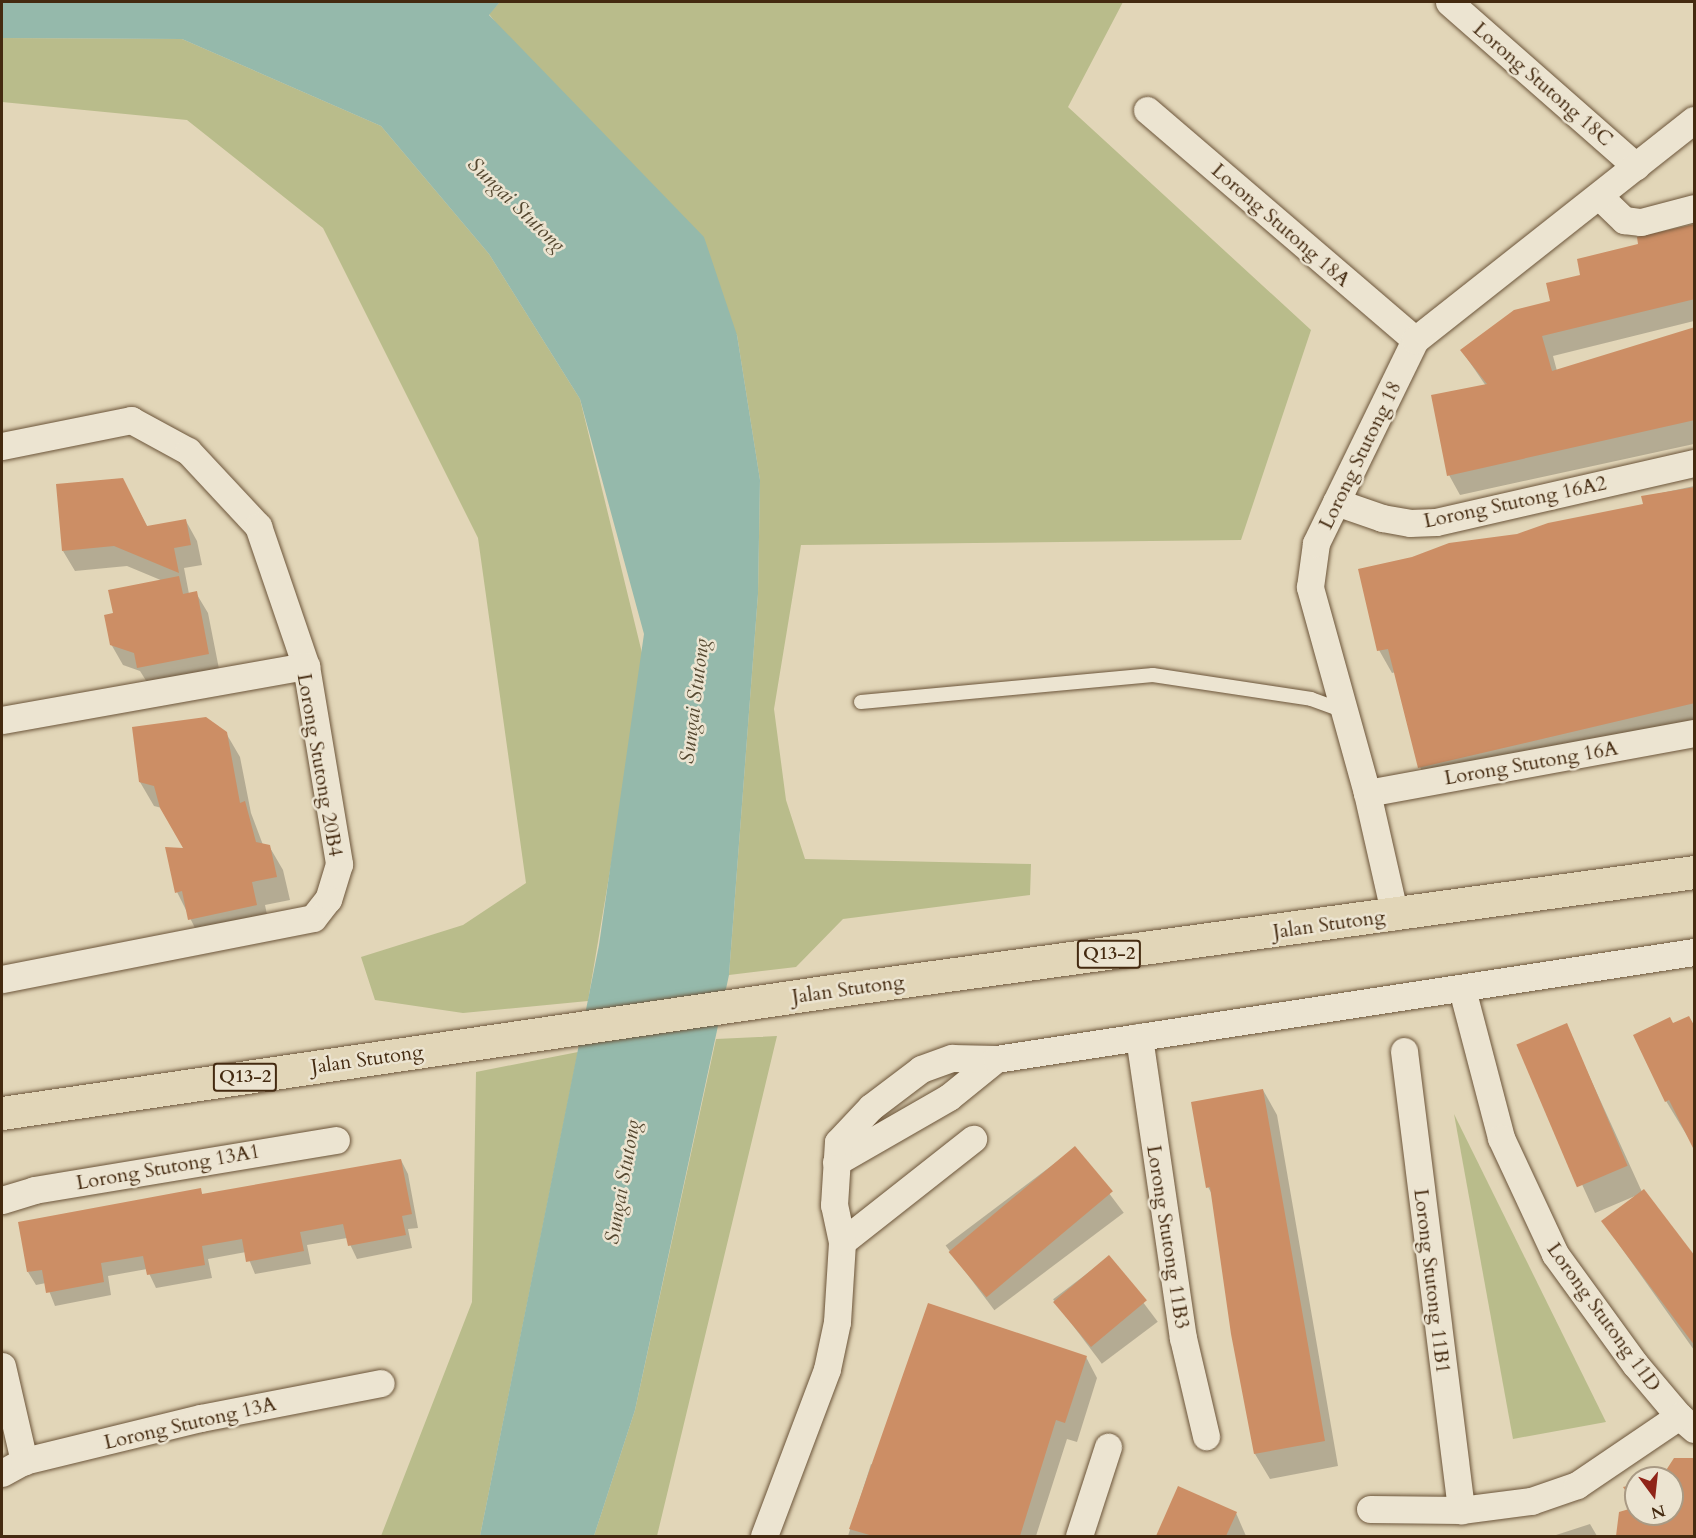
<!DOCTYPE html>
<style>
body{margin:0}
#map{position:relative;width:1696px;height:1538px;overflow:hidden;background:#e2d6b8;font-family:Cardo,serif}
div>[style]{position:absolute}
.green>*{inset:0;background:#b9bc8b}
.water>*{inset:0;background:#95b9ab}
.shadow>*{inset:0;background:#0003;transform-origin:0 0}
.building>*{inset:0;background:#cc8e65;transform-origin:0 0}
.roads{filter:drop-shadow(0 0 2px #6c553a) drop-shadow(0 0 2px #6c553a)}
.service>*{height:14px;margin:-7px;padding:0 7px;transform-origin:7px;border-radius:7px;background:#ece4d1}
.minor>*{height:27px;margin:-13.5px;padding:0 13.5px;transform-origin:13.5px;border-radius:13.5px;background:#ece4d1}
.primary>*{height:33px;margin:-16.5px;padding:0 16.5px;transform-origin:16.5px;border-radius:16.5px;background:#e2d6b8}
span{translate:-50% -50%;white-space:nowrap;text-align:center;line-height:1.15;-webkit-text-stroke:5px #ece4d1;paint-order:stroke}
.shield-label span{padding:2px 4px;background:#ece4d1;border:2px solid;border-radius:4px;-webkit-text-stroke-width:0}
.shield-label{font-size:18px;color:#442a10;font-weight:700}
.street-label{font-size:20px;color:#442a10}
.water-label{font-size:21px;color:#54472f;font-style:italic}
.frame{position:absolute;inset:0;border:3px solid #442a10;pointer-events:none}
.north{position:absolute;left:1624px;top:1466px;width:60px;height:60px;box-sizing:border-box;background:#ece4d1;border:2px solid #a99a84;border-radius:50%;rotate:165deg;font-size:16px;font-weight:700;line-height:24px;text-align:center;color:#442a10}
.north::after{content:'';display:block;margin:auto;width:21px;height:27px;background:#8f2418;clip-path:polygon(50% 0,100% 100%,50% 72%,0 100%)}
</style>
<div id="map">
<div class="green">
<i style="clip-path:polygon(500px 2px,1123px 2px,1068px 107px,1311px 330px,1241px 540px,801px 545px,774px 709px,786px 800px,805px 859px,1031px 864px,1030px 895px,843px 919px,796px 967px,729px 975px,758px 594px,760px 480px,737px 335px,489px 14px)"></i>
<i style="clip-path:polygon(2px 38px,182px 39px,381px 126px,489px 254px,580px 399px,642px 653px,627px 770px,588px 1001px,463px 1013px,375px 1000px,361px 957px,463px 925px,526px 883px,478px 538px,323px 228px,187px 120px,2px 102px)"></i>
<i style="clip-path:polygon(777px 1036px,657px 1536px,594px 1536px,635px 1410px,716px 1039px)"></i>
<i style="clip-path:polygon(578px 1052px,480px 1536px,381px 1536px,472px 1302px,476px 1072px)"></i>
<i style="clip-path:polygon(1454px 1114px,1606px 1422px,1513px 1439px)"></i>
</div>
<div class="water">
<i style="clip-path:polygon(2px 2px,500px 2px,489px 15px,704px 237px,737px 335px,760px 480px,758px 594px,729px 975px,635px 1410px,594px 1536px,480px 1536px,599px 945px,644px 634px,580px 399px,489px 254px,381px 126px,182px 39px,2px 38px)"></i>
</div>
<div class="shadow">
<i style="clip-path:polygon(1694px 226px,1694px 321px,1553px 356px,1557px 371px,1694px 329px,1694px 444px,1460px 495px,1449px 475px,1486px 386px,1462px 351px,1552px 302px,1582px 276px,1640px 245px)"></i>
<i style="clip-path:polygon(122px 479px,148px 528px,186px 521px,197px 541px,202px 565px,184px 568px,189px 594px,196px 593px,208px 613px,220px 674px,150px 687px,140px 671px,123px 665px,111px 644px,115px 615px,163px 581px,127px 566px,75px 571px,63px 551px)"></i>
<i style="clip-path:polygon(1694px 486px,1694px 728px,1433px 790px,1420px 767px,1396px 672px,1392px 673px,1379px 650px,1517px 535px,1645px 505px,1643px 497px)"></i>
<i style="clip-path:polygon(226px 733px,240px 757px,251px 813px,263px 845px,269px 846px,283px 870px,290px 900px,265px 905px,270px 929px,203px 944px,177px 892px,185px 850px,162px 808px,154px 806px,140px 782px)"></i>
<i style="clip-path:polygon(1566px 1025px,1642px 1192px,1694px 1258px,1694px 1350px,1603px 1222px,1635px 1196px,1595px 1213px,1519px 1046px)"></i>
<i style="clip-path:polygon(1672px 1025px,1694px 1025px,1694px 1147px,1666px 1101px)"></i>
<i style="clip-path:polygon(1263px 1090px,1277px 1115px,1338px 1466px,1270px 1479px,1255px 1454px,1213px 1196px,1208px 1187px)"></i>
<i style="left:1075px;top:1148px;width:81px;height:162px;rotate:53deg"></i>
<i style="clip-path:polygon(401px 1160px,408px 1174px,418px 1228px,408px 1229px,412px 1248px,357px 1259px,347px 1238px,307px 1245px,311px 1264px,255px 1274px,246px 1252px,208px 1259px,212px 1278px,156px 1288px,147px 1269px,108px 1276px,111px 1295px,55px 1306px,46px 1283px,36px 1285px,28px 1272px,200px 1190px,203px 1195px)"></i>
<i style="left:1109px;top:1257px;width:81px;height:70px;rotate:53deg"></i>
<i style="clip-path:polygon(1086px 1357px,1097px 1378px,1077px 1442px,1067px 1439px,1036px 1536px,848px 1536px,871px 1464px,875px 1466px)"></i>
<i style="clip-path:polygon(1694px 1459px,1694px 1536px,1617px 1536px,1621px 1513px,1636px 1509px,1636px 1514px,1672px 1514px)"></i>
<i style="clip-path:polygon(1179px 1488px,1236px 1513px,1246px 1536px,1159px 1536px)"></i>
<i style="clip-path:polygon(1590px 1524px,1597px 1536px,1553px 1536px)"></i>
</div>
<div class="building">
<i style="clip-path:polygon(1695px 224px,1695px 299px,1542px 336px,1552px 371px,1695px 327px,1695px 420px,1447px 476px,1431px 395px,1487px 384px,1460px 350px,1514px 310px,1550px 301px,1546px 283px,1580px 275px,1577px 259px,1638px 244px,1637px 237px)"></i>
<i style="clip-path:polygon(123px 478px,147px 526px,186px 519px,191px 545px,174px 548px,179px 573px,114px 546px,62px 551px,56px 484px)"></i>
<i style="clip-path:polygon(1695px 487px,1695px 703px,1418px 768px,1388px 649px,1377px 651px,1358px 569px,1412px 557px,1449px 543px,1517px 534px,1548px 523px,1643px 504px,1641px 496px)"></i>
<i style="clip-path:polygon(179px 576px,183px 594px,197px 591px,209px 654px,137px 668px,134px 653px,110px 645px,104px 615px,113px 613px,108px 590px)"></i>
<i style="clip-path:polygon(206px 717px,227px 732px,240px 803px,245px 801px,256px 842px,270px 845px,277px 877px,252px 882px,257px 905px,188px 920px,182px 891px,175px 893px,165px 847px,183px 848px,160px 808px,154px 786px,139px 782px,132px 727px)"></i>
<i style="clip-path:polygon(1689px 1016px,1695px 1027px,1695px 1152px,1669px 1100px,1665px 1102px,1633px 1035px,1670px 1017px,1673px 1023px)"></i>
<i style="left:1567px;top:1023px;width:155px;height:55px;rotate:67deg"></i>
<i style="clip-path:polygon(1263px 1089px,1325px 1441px,1254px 1454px,1231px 1334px,1210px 1187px,1206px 1188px,1191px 1102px)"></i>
<i style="left:1075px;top:1146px;width:59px;height:165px;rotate:50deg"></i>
<i style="clip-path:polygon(401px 1159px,412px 1214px,402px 1216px,406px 1235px,348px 1246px,343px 1224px,300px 1232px,304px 1251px,246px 1262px,242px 1239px,202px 1246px,205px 1265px,147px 1275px,143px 1256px,101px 1263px,104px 1282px,46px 1293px,42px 1270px,27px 1272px,18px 1222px,201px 1188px,202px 1194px)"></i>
<i style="clip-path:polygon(1644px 1189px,1695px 1256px,1695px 1346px,1601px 1221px)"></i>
<i style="left:1109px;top:1255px;width:59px;height:73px;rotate:50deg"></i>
<i style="clip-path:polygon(928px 1303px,1087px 1356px,1065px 1423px,1056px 1420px,1020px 1536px,873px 1536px,849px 1529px)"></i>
<i style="clip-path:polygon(1674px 1458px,1695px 1458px,1695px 1536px,1616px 1536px,1619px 1512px,1636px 1507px,1636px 1514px,1672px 1514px,1672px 1478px,1661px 1478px)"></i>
<i style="clip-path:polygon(1636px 1484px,1636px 1506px,1623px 1487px)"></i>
<i style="clip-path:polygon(1178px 1486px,1237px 1512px,1226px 1536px,1156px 1536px)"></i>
</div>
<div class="roads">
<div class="service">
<i style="left:861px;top:702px;width:293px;rotate:-5.3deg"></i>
<i style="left:1153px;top:675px;width:160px;rotate:8.6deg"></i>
<i style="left:1311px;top:699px;width:35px;rotate:20deg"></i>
</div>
<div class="minor">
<i style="left:1449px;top:2px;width:249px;rotate:41.3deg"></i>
<i style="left:1147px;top:110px;width:353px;rotate:40.6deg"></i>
<i style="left:1599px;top:196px;width:35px;rotate:44deg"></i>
<i style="left:1624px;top:220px;width:17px;rotate:7deg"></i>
<i style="left:1641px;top:222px;width:55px;rotate:-14.8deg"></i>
<i style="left:2px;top:446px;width:132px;rotate:-11.4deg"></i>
<i style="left:131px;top:420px;width:65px;rotate:28.5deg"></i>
<i style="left:188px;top:451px;width:103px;rotate:47deg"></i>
<i style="left:258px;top:526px;width:148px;rotate:71.1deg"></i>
<i style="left:306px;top:666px;width:201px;rotate:80.5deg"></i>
<i style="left:339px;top:864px;width:37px;rotate:107deg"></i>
<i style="left:328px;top:899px;width:24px;rotate:128deg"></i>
<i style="left:313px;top:918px;width:317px;rotate:168.9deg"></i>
<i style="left:1336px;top:502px;width:49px;rotate:19.2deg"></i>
<i style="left:1382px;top:518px;width:28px;rotate:10deg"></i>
<i style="left:1410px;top:523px;width:26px;rotate:-2deg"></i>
<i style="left:1436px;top:522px;width:265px;rotate:-12.9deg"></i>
<i style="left:2px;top:720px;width:309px;rotate:-10.1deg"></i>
<i style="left:1367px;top:793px;width:332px;rotate:-10.4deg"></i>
<i style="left:1395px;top:916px;width:126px;rotate:-102.8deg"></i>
<i style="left:1367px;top:793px;width:214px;rotate:-105.5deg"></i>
<i style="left:1310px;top:587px;width:44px;rotate:-82.2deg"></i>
<i style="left:1316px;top:543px;width:226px;rotate:-64deg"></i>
<i style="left:1415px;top:340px;width:355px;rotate:-38.3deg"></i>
<i style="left:1462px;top:989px;width:154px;rotate:75.3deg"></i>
<i style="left:1501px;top:1138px;width:128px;rotate:65deg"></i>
<i style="left:1555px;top:1254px;width:136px;rotate:54deg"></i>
<i style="left:1635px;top:1364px;width:68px;rotate:49.8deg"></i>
<i style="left:1679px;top:1416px;width:20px;rotate:41deg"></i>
<i style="left:1139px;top:1037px;width:304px;rotate:81.7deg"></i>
<i style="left:1183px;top:1338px;width:101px;rotate:76.8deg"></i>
<i style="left:1404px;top:1051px;width:463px;rotate:82.9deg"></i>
<i style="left:836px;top:1162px;width:130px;rotate:-29.9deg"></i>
<i style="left:949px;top:1097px;width:60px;rotate:-39deg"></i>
<i style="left:2px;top:1200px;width:34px;rotate:-17deg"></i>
<i style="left:34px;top:1190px;width:306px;rotate:-9.4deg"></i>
<i style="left:842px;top:1242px;width:167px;rotate:-38.2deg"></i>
<i style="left:2px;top:1366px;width:98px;rotate:77deg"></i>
<i style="left:2px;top:1473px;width:25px;rotate:-29deg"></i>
<i style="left:24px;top:1461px;width:182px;rotate:-13.7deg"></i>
<i style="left:201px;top:1418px;width:183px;rotate:-11deg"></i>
<i style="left:1370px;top:1509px;width:91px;rotate:0.6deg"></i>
<i style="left:1461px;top:1510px;width:71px;rotate:-7.3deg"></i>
<i style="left:1531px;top:1501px;width:49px;rotate:-19.2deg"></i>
<i style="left:1577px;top:1485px;width:123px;rotate:-34.1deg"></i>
<i style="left:764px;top:1536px;width:178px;rotate:-69.3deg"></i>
<i style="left:827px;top:1369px;width:48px;rotate:-78deg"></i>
<i style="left:837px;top:1322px;width:80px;rotate:-86.4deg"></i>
<i style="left:842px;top:1242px;width:38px;rotate:-102deg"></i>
<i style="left:834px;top:1205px;width:63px;rotate:-86.4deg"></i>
<i style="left:838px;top:1142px;width:48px;rotate:-46.7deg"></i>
<i style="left:871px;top:1107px;width:63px;rotate:-37.2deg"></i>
<i style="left:921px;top:1069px;width:33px;rotate:-20deg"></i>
<i style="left:952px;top:1058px;width:44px;rotate:1.3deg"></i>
<i style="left:996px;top:1059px;width:706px;rotate:-8.72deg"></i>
<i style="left:1079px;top:1536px;width:94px;rotate:-72deg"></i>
</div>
<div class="primary">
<i style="left:2px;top:1113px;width:831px;rotate:-8.37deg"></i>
<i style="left:824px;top:992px;width:878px;rotate:-7.85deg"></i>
</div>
</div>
<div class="shield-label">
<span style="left:1109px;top:954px">Q13-2</span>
<span style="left:245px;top:1077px">Q13-2</span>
</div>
<div class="street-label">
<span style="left:1543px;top:84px;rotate:41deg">Lorong Stutong 18C</span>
<span style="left:1281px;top:225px;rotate:41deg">Lorong Stutong 18A</span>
<span style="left:1360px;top:455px;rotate:-64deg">Lorong Stutong 18</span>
<span style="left:1515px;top:502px;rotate:-12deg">Lorong Stutong 16A2</span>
<span style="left:1531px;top:763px;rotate:-10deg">Lorong Stutong 16A</span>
<span style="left:320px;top:765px;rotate:80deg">Lorong Stutong 20B4</span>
<span style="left:1329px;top:924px;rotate:-8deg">Jalan Stutong</span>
<span style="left:848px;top:989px;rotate:-8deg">Jalan Stutong</span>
<span style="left:367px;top:1059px;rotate:-8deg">Jalan Stutong</span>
<span style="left:168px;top:1167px;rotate:-10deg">Lorong Stutong 13A1</span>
<span style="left:1168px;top:1237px;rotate:81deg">Lorong Stutong 11B3</span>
<span style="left:1432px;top:1281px;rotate:83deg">Lorong Stutong 11B1</span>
<span style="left:1604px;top:1317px;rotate:54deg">Lorong Stutong 11D</span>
<span style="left:190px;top:1423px;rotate:-13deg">Lorong Stutong 13A</span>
</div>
<div class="water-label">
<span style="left:516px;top:205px;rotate:44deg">Sungai Stutong</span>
<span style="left:695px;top:701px;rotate:-83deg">Sungai Stutong</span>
<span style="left:623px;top:1182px;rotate:-80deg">Sungai Stutong</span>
</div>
<div class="frame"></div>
<div class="north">N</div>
</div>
